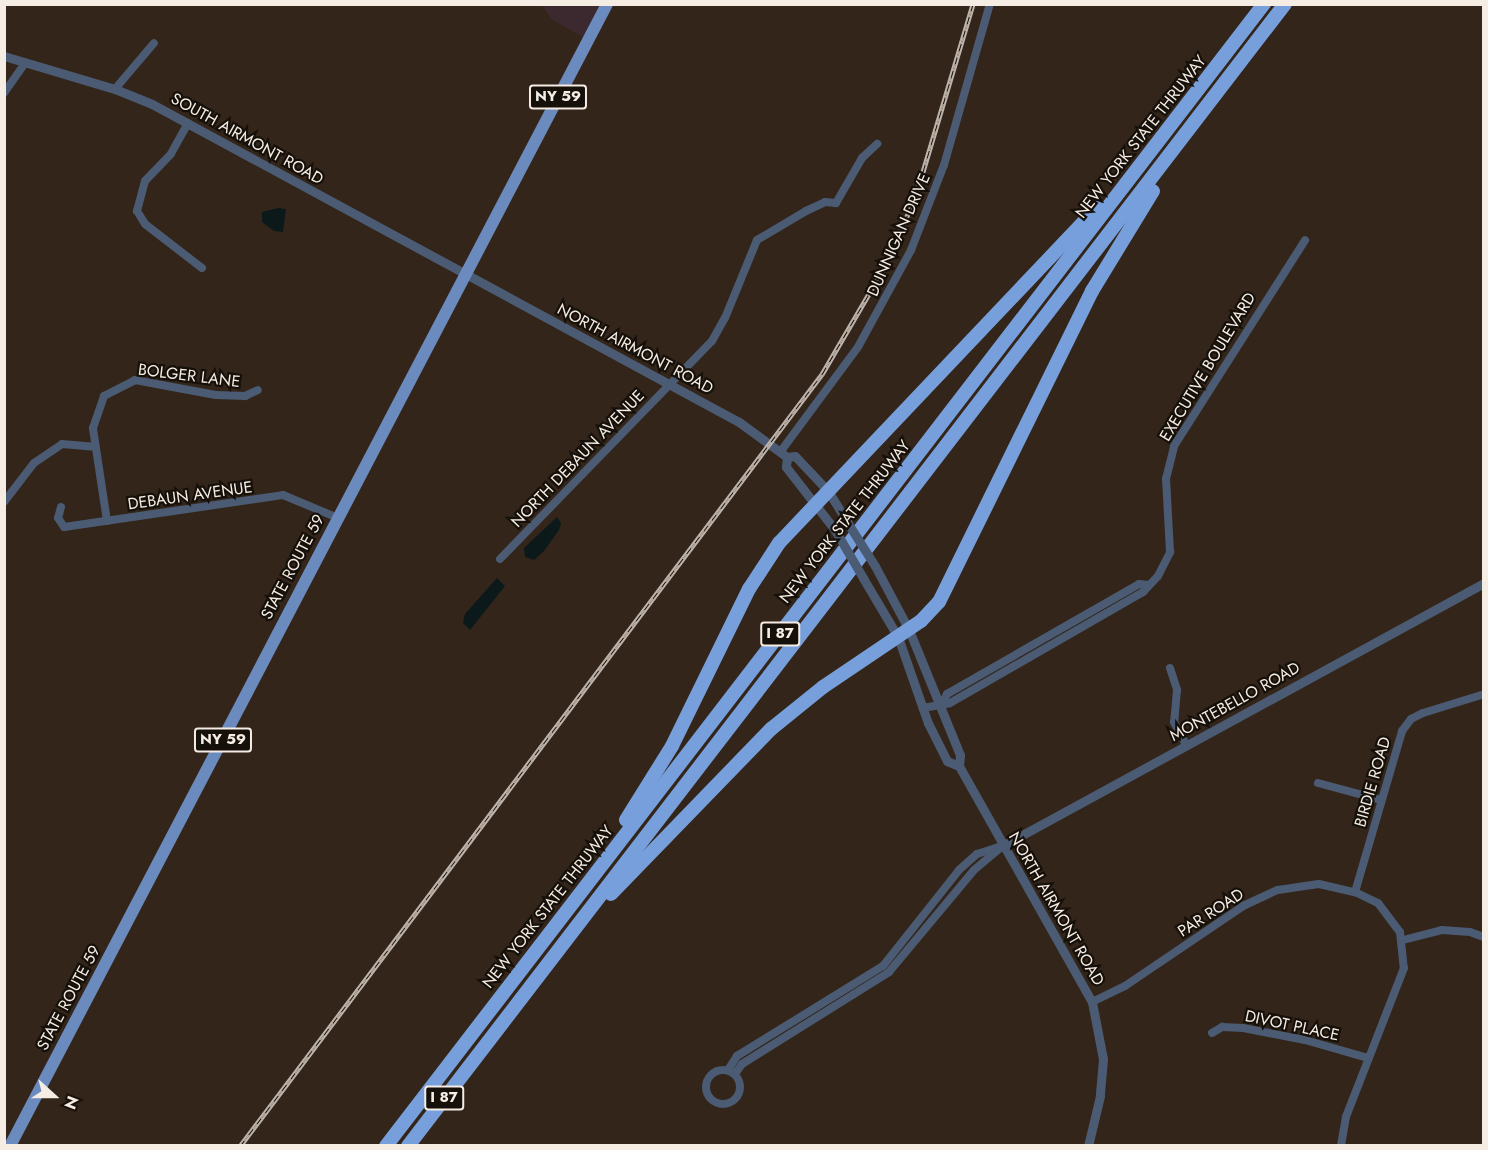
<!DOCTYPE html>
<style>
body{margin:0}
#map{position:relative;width:1488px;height:1150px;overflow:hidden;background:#332519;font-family:Jost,sans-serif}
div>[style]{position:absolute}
.commercial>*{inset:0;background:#3c292f}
.water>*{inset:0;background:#0b191a}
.minor>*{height:8px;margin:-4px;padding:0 4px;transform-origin:4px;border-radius:4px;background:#4a5b73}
.minor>.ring{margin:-4px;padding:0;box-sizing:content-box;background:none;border:8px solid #4a5b73;border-radius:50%}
.tertiary>*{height:9px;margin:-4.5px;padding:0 4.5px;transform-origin:4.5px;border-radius:4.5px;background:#4a5b73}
.primary>*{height:12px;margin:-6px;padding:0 6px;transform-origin:6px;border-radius:6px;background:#6b8bbe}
.motorway>*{height:14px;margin:-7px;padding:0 7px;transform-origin:7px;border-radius:7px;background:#779fdc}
.rail>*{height:4.5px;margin-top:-2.25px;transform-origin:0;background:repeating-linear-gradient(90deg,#16100a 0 7px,#bfb4ab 0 14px);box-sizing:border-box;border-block:2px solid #bfb4ab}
.tertiary-bridge>*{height:9px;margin:-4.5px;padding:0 4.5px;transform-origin:4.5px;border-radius:4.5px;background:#4a5b73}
span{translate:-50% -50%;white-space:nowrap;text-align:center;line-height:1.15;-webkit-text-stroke:4.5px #16100a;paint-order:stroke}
.shield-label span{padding:2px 4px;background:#16100a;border:2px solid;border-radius:4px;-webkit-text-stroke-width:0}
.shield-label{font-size:15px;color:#f5ece4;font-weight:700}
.street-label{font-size:16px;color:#f5ece4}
.frame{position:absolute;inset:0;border:6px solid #f5ece4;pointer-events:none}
.north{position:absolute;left:24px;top:1066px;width:60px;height:60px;-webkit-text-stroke:4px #16100a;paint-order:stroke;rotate:111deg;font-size:16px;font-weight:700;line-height:24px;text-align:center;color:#f5ece4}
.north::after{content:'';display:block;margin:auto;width:21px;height:27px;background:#f5ece4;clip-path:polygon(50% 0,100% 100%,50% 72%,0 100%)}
</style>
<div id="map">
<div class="commercial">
<i style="clip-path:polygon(542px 5px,602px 5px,584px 38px,551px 19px)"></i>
</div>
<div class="water">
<i style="clip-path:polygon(278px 208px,286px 209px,283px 232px,274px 231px,262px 222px,262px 212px)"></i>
<i style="clip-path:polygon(557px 517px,561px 523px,559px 530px,544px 551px,534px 560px,525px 557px,524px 548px)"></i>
<i style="clip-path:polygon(497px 578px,505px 586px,470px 630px,463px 623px,465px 614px)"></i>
</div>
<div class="minor">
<i style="left:115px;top:89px;width:60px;rotate:-49.7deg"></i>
<i style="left:4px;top:93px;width:37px;rotate:-55deg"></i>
<i style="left:188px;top:123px;width:35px;rotate:119deg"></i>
<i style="left:171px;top:154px;width:37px;rotate:134deg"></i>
<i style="left:145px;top:181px;width:31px;rotate:105deg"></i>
<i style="left:137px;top:211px;width:15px;rotate:58deg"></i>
<i style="left:145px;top:224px;width:72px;rotate:37.7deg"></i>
<i style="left:781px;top:451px;width:129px;rotate:-53.5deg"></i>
<i style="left:858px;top:347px;width:111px;rotate:-61.3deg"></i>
<i style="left:911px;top:250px;width:91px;rotate:-68.8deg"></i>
<i style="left:944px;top:165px;width:167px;rotate:-74.1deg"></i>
<i style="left:4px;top:502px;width:49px;rotate:-52.4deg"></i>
<i style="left:34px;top:463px;width:34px;rotate:-34deg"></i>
<i style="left:62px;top:444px;width:32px;rotate:5deg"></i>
<i style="left:61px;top:507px;width:11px;rotate:105deg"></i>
<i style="left:58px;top:518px;width:11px;rotate:56deg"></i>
<i style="left:64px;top:527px;width:221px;rotate:-8.3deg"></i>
<i style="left:283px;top:495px;width:60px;rotate:22.7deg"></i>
<i style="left:107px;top:521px;width:94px;rotate:-98.6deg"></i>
<i style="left:93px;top:428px;width:34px;rotate:-71deg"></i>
<i style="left:104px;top:396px;width:35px;rotate:-27deg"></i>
<i style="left:135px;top:380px;width:82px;rotate:10.5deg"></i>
<i style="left:216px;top:395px;width:29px;rotate:2deg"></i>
<i style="left:245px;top:396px;width:14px;rotate:-25deg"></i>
<i style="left:500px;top:559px;width:304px;rotate:-45.8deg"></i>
<i style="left:712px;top:341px;width:26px;rotate:-61deg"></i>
<i style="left:725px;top:318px;width:84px;rotate:-67.7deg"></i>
<i style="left:757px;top:240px;width:57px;rotate:-30.6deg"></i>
<i style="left:806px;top:211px;width:21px;rotate:-25deg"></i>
<i style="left:825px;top:202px;width:11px;rotate:5deg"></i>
<i style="left:836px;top:203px;width:52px;rotate:-60deg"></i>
<i style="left:862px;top:158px;width:21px;rotate:-43deg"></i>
<i style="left:1170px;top:668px;width:23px;rotate:72deg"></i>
<i style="left:1177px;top:690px;width:32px;rotate:95deg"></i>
<i style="left:1174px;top:722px;width:27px;rotate:62deg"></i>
<i style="left:943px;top:702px;width:9px;rotate:-63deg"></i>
<i style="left:947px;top:694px;width:221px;rotate:-29.8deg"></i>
<i style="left:1139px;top:584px;width:10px;rotate:6deg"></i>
<i style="left:923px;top:708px;width:27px;rotate:-10deg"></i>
<i style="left:950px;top:703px;width:16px;rotate:-30deg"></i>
<i style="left:964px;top:695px;width:207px;rotate:-29.9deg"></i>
<i style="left:1143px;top:592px;width:22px;rotate:-47deg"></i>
<i style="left:1158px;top:576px;width:27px;rotate:-63deg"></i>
<i style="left:1170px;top:552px;width:73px;rotate:-93.1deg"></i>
<i style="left:1166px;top:479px;width:34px;rotate:-76deg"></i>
<i style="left:1174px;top:446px;width:244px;rotate:-57.5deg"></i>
<i style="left:1318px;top:783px;width:65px;rotate:15.1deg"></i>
<i style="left:1355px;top:892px;width:168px;rotate:-73.7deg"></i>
<i style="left:1402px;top:731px;width:15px;rotate:-53deg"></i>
<i style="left:1411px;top:719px;width:13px;rotate:-27deg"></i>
<i style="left:1423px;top:713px;width:61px;rotate:-17.2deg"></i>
<i style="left:1403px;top:940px;width:40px;rotate:-14.4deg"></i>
<i style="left:1442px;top:930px;width:28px;rotate:4deg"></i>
<i style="left:1470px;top:932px;width:15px;rotate:20deg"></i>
<i style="left:1092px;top:1002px;width:37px;rotate:-26deg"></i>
<i style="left:1125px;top:986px;width:143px;rotate:-34.1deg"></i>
<i style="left:1243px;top:906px;width:38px;rotate:-25deg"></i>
<i style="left:1278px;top:890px;width:41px;rotate:-8.3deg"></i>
<i style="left:1319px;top:884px;width:37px;rotate:13deg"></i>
<i style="left:1355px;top:892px;width:25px;rotate:26deg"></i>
<i style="left:1378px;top:903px;width:36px;rotate:53deg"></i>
<i style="left:1400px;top:932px;width:36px;rotate:84deg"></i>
<i style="left:1404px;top:968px;width:160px;rotate:111.3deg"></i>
<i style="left:1346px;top:1117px;width:29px;rotate:100deg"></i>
<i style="left:1212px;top:1033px;width:12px;rotate:-31deg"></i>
<i style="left:1222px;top:1027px;width:21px;rotate:3deg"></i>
<i style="left:1243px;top:1028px;width:63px;rotate:11deg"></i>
<i style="left:1305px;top:1040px;width:66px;rotate:15.9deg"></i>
<i style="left:728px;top:1070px;width:17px;rotate:-57deg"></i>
<i style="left:737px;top:1056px;width:172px;rotate:-31.7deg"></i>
<i style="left:883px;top:966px;width:122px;rotate:-51.6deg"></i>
<i style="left:959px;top:870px;width:24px;rotate:-42deg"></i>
<i style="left:977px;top:854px;width:26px;rotate:-18deg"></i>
<i class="ring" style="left:706px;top:1070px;width:26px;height:26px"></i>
<i style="left:735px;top:1074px;width:12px;rotate:-55deg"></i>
<i style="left:742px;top:1064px;width:173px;rotate:-32deg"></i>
<i style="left:889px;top:972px;width:133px;rotate:-50.2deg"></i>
<i style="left:974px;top:870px;width:35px;rotate:-40deg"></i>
</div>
<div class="tertiary">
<i style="left:4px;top:56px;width:116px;rotate:16.6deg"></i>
<i style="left:115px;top:89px;width:40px;rotate:22deg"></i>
<i style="left:152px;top:104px;width:668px;rotate:28.45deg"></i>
<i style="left:739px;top:422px;width:59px;rotate:36.1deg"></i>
<i style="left:787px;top:457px;width:8px;rotate:-7deg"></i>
<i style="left:795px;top:456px;width:48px;rotate:46.7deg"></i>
<i style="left:828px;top:491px;width:36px;rotate:58deg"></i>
<i style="left:787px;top:457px;width:10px;rotate:96deg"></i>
<i style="left:786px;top:467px;width:80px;rotate:52.1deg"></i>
<i style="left:875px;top:566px;width:72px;rotate:62deg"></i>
<i style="left:909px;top:630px;width:135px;rotate:67.8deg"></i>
<i style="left:960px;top:755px;width:11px;rotate:95deg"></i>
<i style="left:959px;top:766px;width:271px;rotate:60.6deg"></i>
<i style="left:1092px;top:1002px;width:58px;rotate:79.1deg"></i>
<i style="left:1103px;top:1059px;width:37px;rotate:95deg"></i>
<i style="left:1100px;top:1096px;width:51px;rotate:103.5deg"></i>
<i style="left:863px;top:578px;width:69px;rotate:59.3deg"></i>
<i style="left:898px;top:637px;width:91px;rotate:70.8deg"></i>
<i style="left:928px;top:723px;width:42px;rotate:63.4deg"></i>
<i style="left:947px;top:761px;width:13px;rotate:23deg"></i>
<i style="left:1002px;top:846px;width:549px;rotate:-28.62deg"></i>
</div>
<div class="primary">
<i style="left:10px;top:1146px;width:1289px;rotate:-62.4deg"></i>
</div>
<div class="motorway">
<i style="left:626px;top:820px;width:87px;rotate:-58.1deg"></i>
<i style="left:672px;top:746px;width:175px;rotate:-63.9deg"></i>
<i style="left:749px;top:589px;width:55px;rotate:-56.9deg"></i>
<i style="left:779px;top:543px;width:462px;rotate:-46.5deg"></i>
<i style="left:611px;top:894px;width:230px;rotate:-45.9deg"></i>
<i style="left:771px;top:729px;width:67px;rotate:-38.9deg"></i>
<i style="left:823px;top:687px;width:118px;rotate:-34deg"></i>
<i style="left:921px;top:621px;width:26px;rotate:-47deg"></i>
<i style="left:939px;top:602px;width:347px;rotate:-63.8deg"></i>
<i style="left:1092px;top:291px;width:117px;rotate:-58.6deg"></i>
<i style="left:386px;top:1146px;width:1441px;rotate:-52.45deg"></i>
<i style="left:408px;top:1146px;width:1440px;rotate:-52.48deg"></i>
</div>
<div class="rail">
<i style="left:240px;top:1146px;width:967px;rotate:-52.99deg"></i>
<i style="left:822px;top:374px;width:117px;rotate:-59.7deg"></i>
<i style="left:881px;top:273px;width:82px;rotate:-65.6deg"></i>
<i style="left:915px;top:198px;width:202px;rotate:-73.4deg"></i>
</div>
<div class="tertiary-bridge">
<i style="left:847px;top:522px;width:52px;rotate:57.5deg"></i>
<i style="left:835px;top:530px;width:56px;rotate:59.7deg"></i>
</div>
<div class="shield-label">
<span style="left:558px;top:97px">NY 59</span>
<span style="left:780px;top:634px">I 87</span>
<span style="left:223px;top:740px">NY 59</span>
<span style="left:444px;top:1098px">I 87</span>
</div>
<div class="street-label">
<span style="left:1141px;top:137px;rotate:-52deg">NEW YORK STATE THRUWAY</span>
<span style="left:247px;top:139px;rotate:29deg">SOUTH AIRMONT ROAD</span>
<span style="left:899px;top:235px;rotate:-66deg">DUNNIGAN DRIVE</span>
<span style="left:635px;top:349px;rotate:28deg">NORTH AIRMONT ROAD</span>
<span style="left:1208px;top:367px;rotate:-59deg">EXECUTIVE BOULEVARD</span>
<span style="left:189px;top:376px;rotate:7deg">BOLGER LANE</span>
<span style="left:578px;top:459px;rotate:-46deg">NORTH DEBAUN AVENUE</span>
<span style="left:190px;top:496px;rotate:-8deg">DEBAUN AVENUE</span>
<span style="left:845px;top:522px;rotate:-52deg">NEW YORK STATE THRUWAY</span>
<span style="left:293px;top:567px;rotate:-62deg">STATE ROUTE 59</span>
<span style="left:1235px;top:702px;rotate:-29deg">MONTEBELLO ROAD</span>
<span style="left:1373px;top:782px;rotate:-74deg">BIRDIE ROAD</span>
<span style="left:548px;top:907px;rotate:-52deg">NEW YORK STATE THRUWAY</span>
<span style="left:1056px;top:909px;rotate:60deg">NORTH AIRMONT ROAD</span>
<span style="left:1211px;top:913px;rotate:-33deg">PAR ROAD</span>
<span style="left:69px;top:998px;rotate:-62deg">STATE ROUTE 59</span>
<span style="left:1292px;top:1026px;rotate:12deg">DIVOT PLACE</span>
</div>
<div class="frame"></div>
<div class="north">N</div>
</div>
